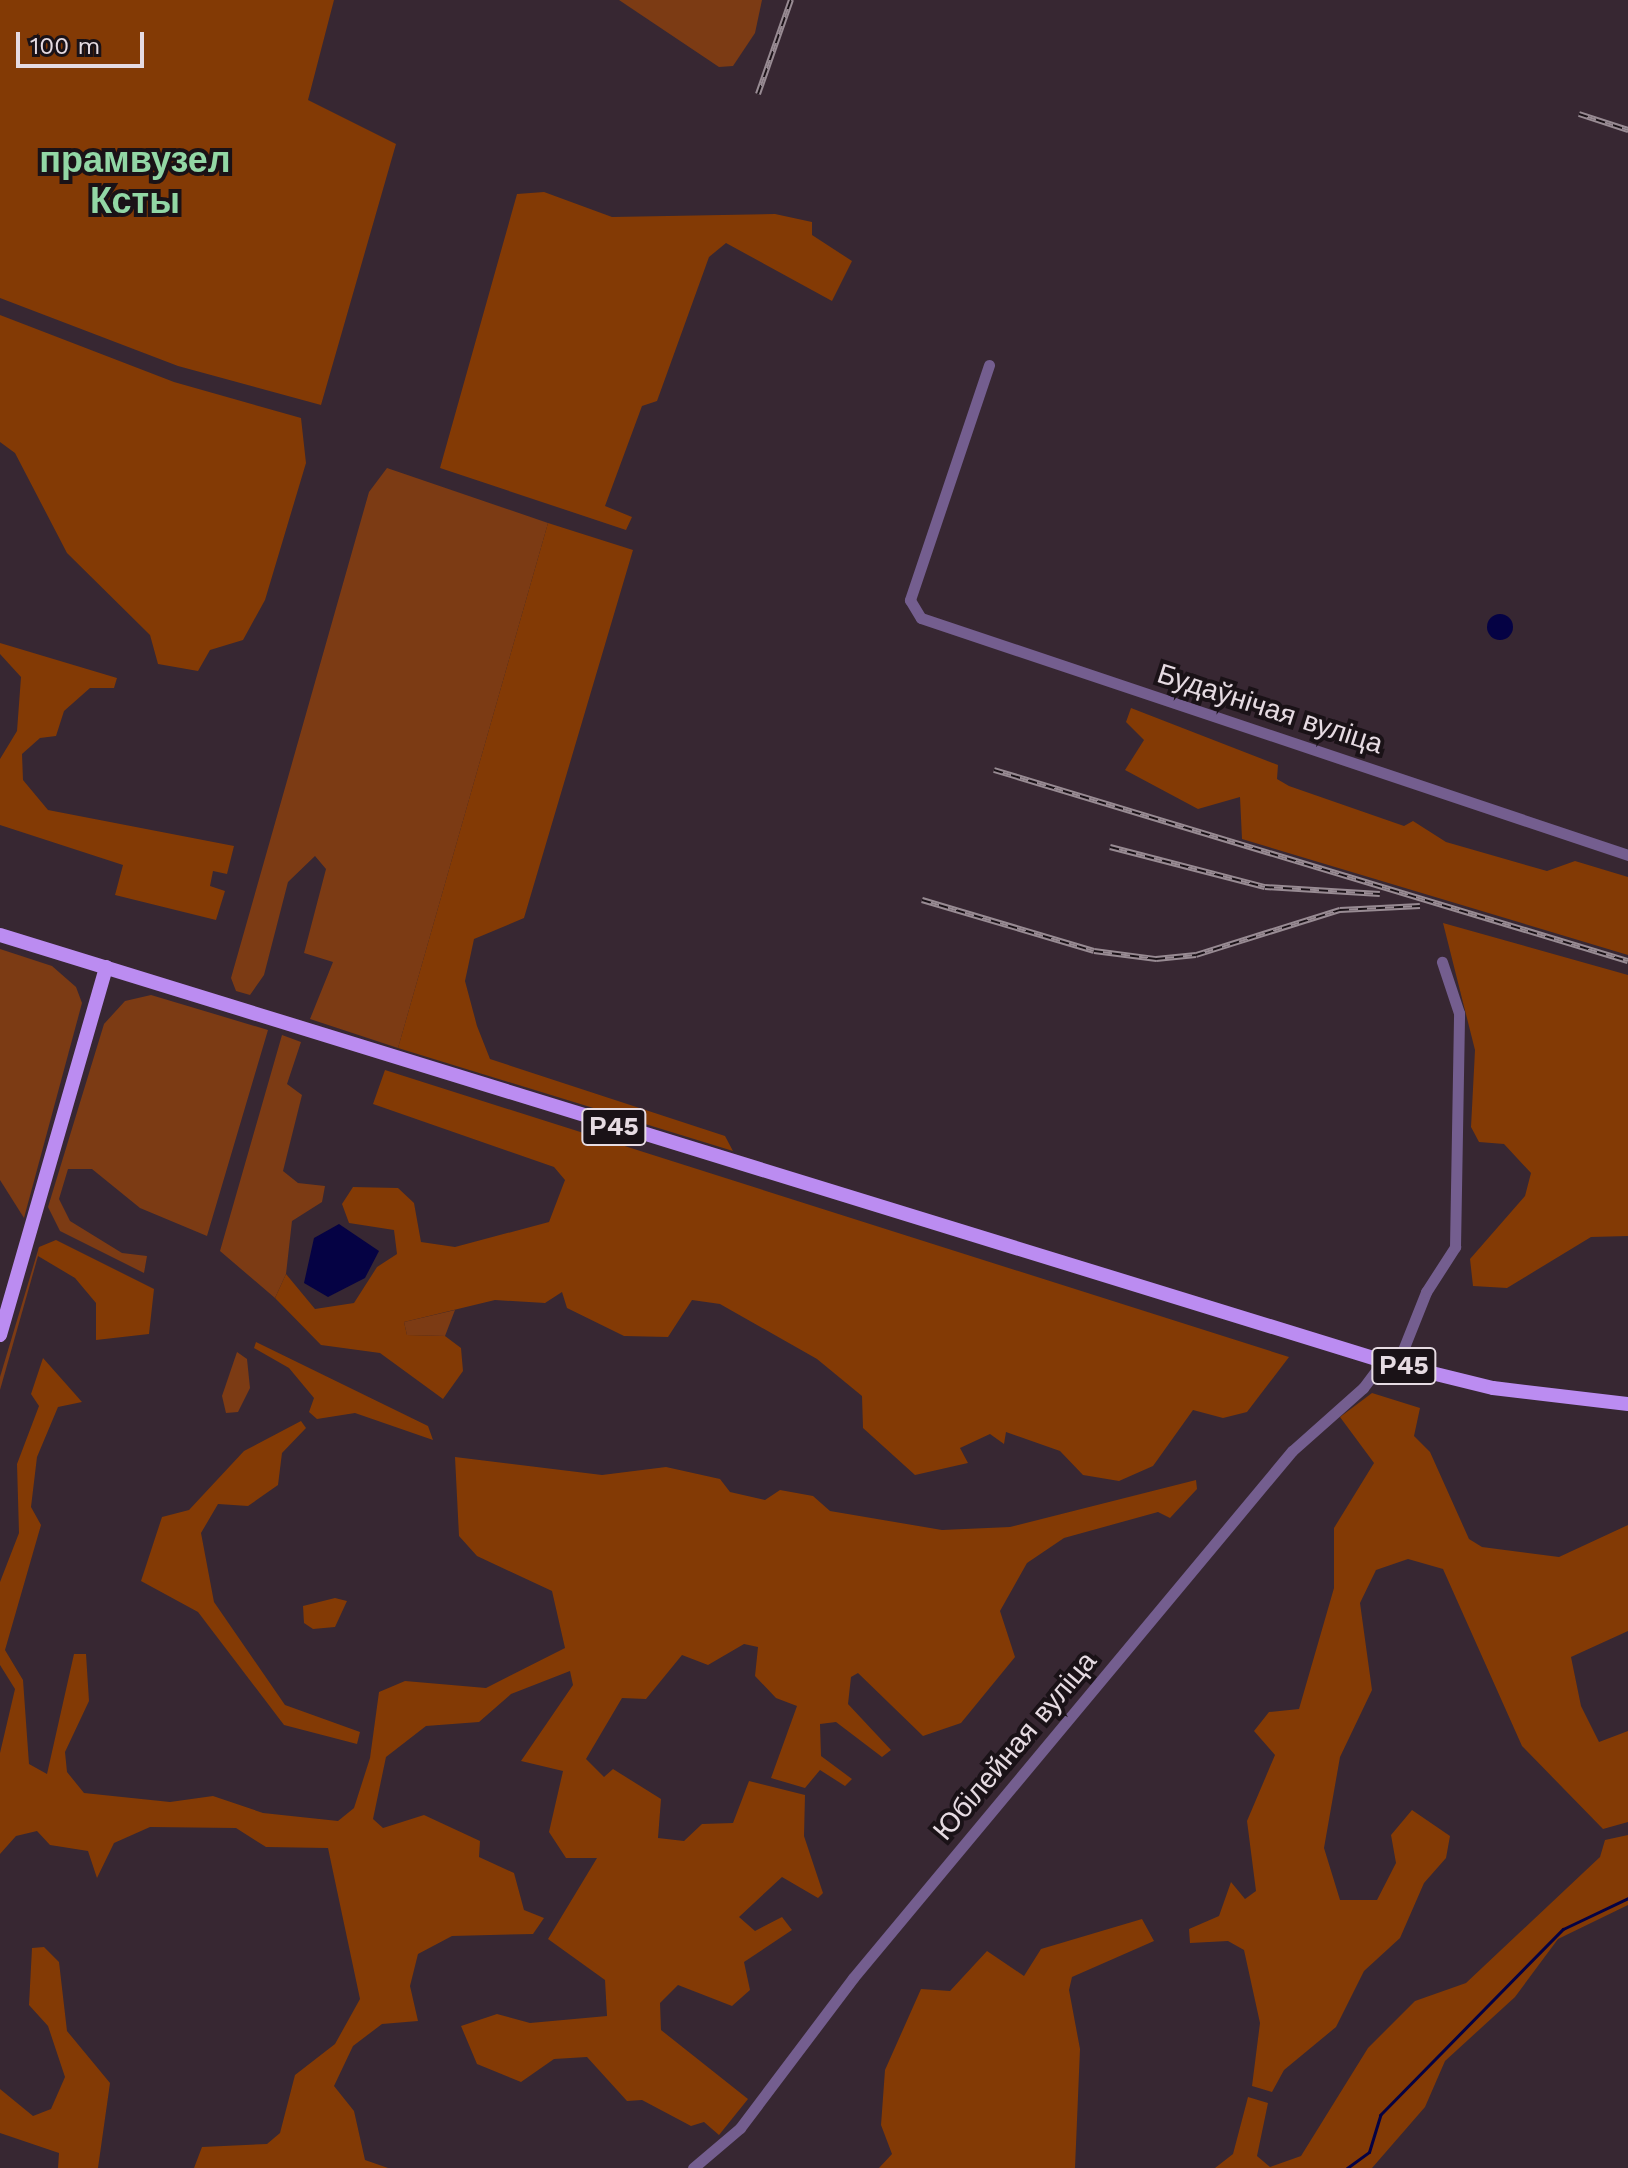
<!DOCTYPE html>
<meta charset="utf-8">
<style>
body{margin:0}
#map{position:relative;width:1628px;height:2168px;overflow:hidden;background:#372732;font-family:"Work Sans",sans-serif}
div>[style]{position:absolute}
.green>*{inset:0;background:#7c3b14}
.forest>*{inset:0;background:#833a05}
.water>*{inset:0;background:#050244}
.round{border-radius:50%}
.stream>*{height:3px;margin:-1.5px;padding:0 1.5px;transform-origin:1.5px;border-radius:1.5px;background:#050244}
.minor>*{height:11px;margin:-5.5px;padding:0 5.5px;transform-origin:5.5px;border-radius:5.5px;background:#745e8f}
.major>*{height:14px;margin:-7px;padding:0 7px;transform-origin:7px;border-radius:7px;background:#bb8cf1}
.rail>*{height:6px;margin-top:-3px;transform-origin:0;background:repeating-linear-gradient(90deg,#1a1217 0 9px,#988b93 0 18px);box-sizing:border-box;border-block:2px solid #988b93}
span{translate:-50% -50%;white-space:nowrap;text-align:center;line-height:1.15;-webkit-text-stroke:8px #1a1217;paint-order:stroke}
.shield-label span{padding:2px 6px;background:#1a1217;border:2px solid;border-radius:6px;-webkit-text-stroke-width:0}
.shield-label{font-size:26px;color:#e6dbe2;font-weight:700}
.street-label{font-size:28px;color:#e6dbe2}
.district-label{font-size:36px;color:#92d7a5;font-weight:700}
.scale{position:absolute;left:16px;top:32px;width:128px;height:36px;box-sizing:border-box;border:4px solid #e6dbe2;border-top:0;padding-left:10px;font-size:24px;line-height:28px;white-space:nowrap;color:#e6dbe2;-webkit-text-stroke:6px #1a1217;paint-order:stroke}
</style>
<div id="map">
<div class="green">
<i style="clip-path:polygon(619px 0,762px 0,755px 33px,733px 66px,719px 67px)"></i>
<i style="clip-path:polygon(387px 468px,548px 523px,398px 1048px,310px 1019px,333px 962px,304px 953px,326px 869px,315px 856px,288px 882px,264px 975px,250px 995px,236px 991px,231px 978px,369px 492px)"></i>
<i style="clip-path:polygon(0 949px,52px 966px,76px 987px,82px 1003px,24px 1218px,0 1180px)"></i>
<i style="clip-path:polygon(151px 995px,268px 1030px,207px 1236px,140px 1208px,92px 1169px,68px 1169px,59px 1199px,70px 1221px,122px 1253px,147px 1256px,144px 1273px,60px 1231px,48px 1207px,104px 1024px,125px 1001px)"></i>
<i style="clip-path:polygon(282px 1035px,301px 1042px,287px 1084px,302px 1095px,283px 1171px,298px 1183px,325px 1186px,322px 1202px,292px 1221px,286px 1274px,275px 1298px,220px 1251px)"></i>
<i style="clip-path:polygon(39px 1247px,40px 1249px,0 1390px,0 1377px)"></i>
<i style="clip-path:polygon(455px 1310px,445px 1336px,407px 1335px,404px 1322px)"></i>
<i style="clip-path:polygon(237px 1352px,247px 1359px,250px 1388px,238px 1412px,226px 1413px,222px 1396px)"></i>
</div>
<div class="forest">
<i style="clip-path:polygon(0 0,334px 0,308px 100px,396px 144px,321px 405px,178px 366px,0 298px)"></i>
<i style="clip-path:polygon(544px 192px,612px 217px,775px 214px,812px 222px,812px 235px,852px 261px,832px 301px,726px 243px,709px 257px,657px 401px,642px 406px,605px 506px,632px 517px,626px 530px,440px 468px,517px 194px)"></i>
<i style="clip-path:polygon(0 315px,174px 382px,301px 418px,306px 463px,265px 600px,243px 640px,210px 650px,198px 671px,158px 664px,150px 635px,67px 553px,15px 453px,0 442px)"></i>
<i style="clip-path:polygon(548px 523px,633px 550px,524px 918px,474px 939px,465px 981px,477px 1026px,490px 1059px,725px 1136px,733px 1151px,398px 1048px)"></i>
<i style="clip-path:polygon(0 643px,117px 678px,114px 688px,90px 688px,64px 711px,56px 736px,40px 738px,22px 754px,23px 780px,48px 810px,234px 846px,227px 874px,213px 871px,210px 886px,225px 891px,216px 920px,115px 895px,123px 865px,0 825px,0 759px,17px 731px,21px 677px,0 654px)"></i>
<i style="clip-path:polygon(1131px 708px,1278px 765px,1277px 779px,1289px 786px,1404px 826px,1413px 821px,1446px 842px,1547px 871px,1575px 861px,1628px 877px,1628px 955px,1242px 839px,1240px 797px,1198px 809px,1125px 770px,1144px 740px,1126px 722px)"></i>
<i style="clip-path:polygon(1443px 923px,1628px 975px,1628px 1236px,1591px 1237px,1507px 1288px,1473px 1286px,1470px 1259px,1525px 1196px,1531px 1173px,1504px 1144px,1479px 1142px,1471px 1127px,1475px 1050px)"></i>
<i style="clip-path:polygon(385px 1070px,1289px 1357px,1247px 1412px,1223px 1418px,1193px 1410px,1153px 1466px,1119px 1481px,1083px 1475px,1060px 1451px,1006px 1432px,1004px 1444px,990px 1434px,960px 1448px,968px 1463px,915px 1475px,863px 1428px,862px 1396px,817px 1359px,720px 1304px,692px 1300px,668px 1337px,624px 1336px,567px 1308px,562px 1292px,545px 1303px,495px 1300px,404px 1322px,407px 1335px,445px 1336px,461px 1348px,463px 1371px,443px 1399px,380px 1353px,321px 1345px,275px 1298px,286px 1274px,315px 1309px,354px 1303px,377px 1267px,397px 1254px,394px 1230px,349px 1223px,342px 1204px,353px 1187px,398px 1188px,414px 1203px,421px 1242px,455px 1247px,549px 1222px,565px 1180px,554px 1167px,373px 1104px)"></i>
<i style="clip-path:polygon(56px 1240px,154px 1289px,149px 1334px,96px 1340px,96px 1303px,75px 1278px,38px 1256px,39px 1247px)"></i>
<i style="clip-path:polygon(256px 1342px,428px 1426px,433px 1440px,355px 1413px,317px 1419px,309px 1412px,314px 1398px,289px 1368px,254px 1348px)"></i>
<i style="clip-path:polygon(43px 1358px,82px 1402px,58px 1407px,37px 1457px,31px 1507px,41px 1525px,5px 1650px,23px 1680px,29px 1764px,47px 1774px,74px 1654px,86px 1654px,89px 1701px,65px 1752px,67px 1772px,84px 1793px,170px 1802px,213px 1796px,263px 1813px,338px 1821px,354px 1808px,370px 1758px,379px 1692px,405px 1681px,486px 1688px,565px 1648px,552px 1591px,477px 1556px,459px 1536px,455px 1457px,602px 1475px,666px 1467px,720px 1479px,730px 1492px,765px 1500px,780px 1490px,813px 1496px,830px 1511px,942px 1530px,1010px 1527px,1196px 1480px,1197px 1489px,1170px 1518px,1158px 1512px,1064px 1538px,1027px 1563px,1000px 1611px,1015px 1657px,961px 1723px,923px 1736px,858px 1673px,851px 1677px,848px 1704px,891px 1750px,882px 1757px,836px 1722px,820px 1724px,821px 1756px,852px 1779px,845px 1786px,820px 1770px,805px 1788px,771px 1778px,797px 1706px,776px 1698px,755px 1676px,758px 1647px,744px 1644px,708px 1665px,682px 1655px,646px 1699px,622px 1698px,586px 1759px,604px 1777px,613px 1769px,661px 1799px,658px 1838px,684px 1841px,702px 1824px,733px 1823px,749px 1781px,805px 1795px,804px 1836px,823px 1893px,818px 1898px,782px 1877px,739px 1917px,755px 1931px,782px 1917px,792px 1930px,744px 1962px,750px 1990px,732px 2006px,678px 1985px,660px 2003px,661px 2030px,748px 2099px,719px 2135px,704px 2122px,691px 2126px,642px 2100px,627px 2101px,587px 2057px,554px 2059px,521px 2082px,477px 2064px,461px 2026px,497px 2014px,530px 2023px,607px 2016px,605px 1980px,548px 1939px,597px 1858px,566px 1858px,549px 1832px,563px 1771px,521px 1761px,573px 1685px,570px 1671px,511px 1694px,479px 1722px,426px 1726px,386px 1757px,373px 1819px,383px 1828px,424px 1815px,480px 1841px,479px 1857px,514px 1873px,524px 1910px,544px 1918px,533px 1934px,452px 1936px,418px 1954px,410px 1986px,418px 2021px,382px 2024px,353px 2046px,334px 2086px,354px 2111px,365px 2160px,388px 2168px,194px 2168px,202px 2147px,267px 2144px,280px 2133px,295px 2075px,335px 2044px,360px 1999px,328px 1848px,266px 1847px,236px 1828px,150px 1827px,114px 1843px,97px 1878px,88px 1851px,50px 1845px,37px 1831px,16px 1836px,0 1854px,0 1753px,15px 1689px,0 1665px,0 1582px,19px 1533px,17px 1464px,39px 1406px,31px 1394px)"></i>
<i style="clip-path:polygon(1372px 1393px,1420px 1408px,1414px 1436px,1430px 1452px,1469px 1539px,1482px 1547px,1559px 1557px,1628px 1525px,1628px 1631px,1571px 1657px,1581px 1706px,1599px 1742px,1628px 1731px,1628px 1822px,1603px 1829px,1522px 1746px,1443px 1569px,1408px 1559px,1376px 1570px,1360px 1603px,1372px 1690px,1340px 1757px,1324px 1848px,1340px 1900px,1377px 1900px,1396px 1863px,1391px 1835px,1412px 1810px,1450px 1836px,1446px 1858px,1424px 1883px,1400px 1938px,1364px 1971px,1336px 2027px,1284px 2070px,1272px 2092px,1252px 2086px,1260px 2023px,1244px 1950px,1228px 1941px,1190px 1943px,1189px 1929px,1219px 1916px,1231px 1882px,1245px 1899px,1256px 1891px,1247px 1821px,1275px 1755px,1254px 1731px,1269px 1712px,1299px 1709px,1334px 1588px,1334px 1528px,1374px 1463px,1340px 1417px)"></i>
<i style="clip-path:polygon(301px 1421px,306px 1428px,282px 1453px,278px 1485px,248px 1506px,218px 1504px,201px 1533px,214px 1602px,285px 1705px,360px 1732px,357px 1744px,284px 1725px,198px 1612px,141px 1581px,162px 1517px,189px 1510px,244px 1451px)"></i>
<i style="clip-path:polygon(335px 1598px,347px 1601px,335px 1627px,313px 1629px,304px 1623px,303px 1606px)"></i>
<i style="clip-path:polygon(1628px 1835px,1628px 1905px,1558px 1939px,1515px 1997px,1445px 2061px,1425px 2107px,1372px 2168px,1215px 2168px,1233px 2154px,1248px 2097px,1268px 2103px,1257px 2156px,1270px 2167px,1301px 2156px,1368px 2048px,1415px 2001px,1466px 1983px,1600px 1857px,1605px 1840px)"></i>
<i style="clip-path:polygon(1142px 1919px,1154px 1941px,1072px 1977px,1069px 1990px,1080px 2049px,1075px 2168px,879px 2168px,892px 2154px,881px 2125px,885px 2070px,921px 1989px,950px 1991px,987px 1951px,1024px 1976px,1041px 1949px)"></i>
<i style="clip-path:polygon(44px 1947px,59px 1962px,67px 2031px,110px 2083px,98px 2168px,58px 2168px,59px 2153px,0 2133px,0 2089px,33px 2116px,51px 2109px,65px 2077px,48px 2026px,29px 2005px,32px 1948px)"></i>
</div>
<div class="water">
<i class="round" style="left:1487px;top:614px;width:26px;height:26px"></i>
<i style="clip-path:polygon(339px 1224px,379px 1251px,365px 1278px,328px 1297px,304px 1283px,314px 1238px)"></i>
</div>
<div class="stream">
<i style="left:1347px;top:2168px;width:27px;rotate:-36deg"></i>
<i style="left:1369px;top:2152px;width:39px;rotate:-73deg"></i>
<i style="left:1380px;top:2115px;width:261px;rotate:-45.5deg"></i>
<i style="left:1563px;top:1929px;width:72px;rotate:-25.5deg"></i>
</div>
<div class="minor">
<i style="left:989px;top:365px;width:248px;rotate:108.6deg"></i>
<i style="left:910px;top:600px;width:21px;rotate:59deg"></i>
<i style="left:921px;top:618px;width:746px;rotate:18.53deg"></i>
<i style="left:1397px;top:1365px;width:79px;rotate:-68.3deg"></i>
<i style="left:1426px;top:1292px;width:54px;rotate:-57.2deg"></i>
<i style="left:1455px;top:1247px;width:234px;rotate:-89deg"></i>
<i style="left:1459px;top:1013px;width:54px;rotate:-108.4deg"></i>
<i style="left:693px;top:2168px;width:62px;rotate:-40.4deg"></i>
<i style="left:740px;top:2128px;width:188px;rotate:-53deg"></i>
<i style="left:853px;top:1978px;width:686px;rotate:-50.21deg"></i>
<i style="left:1292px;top:1451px;width:95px;rotate:-41.6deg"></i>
<i style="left:1363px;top:1388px;width:34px;rotate:-53deg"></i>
</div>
<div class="major">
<i style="left:0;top:935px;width:1447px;rotate:17.12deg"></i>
<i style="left:1383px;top:1361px;width:113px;rotate:13.8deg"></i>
<i style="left:1493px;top:1388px;width:136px;rotate:6.8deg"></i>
<i style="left:0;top:1335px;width:383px;rotate:-73.9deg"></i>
</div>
<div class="rail">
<i style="left:758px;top:94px;width:100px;rotate:-70.7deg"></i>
<i style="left:1579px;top:114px;width:52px;rotate:18.1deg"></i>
<i style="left:994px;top:770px;width:662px;rotate:16.77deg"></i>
<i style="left:1110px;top:847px;width:160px;rotate:14.5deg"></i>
<i style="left:1265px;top:887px;width:115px;rotate:3.5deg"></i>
<i style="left:922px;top:900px;width:179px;rotate:16.5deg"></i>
<i style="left:1094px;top:951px;width:63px;rotate:7.4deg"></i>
<i style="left:1156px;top:959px;width:40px;rotate:-5.7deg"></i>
<i style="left:1196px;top:955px;width:151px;rotate:-17.4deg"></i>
<i style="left:1340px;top:910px;width:80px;rotate:-2.9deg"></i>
</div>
<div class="shield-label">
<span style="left:614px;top:1127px">Р45</span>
<span style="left:1404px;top:1366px">Р45</span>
</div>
<div class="street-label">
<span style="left:1270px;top:709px;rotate:18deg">Будаўнічая вуліца</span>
<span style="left:1015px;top:1746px;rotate:-50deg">Юбілейная вуліца</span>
</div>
<div class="district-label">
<span style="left:135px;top:181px">прамвузел<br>Ксты</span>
</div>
<div class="scale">100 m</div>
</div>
